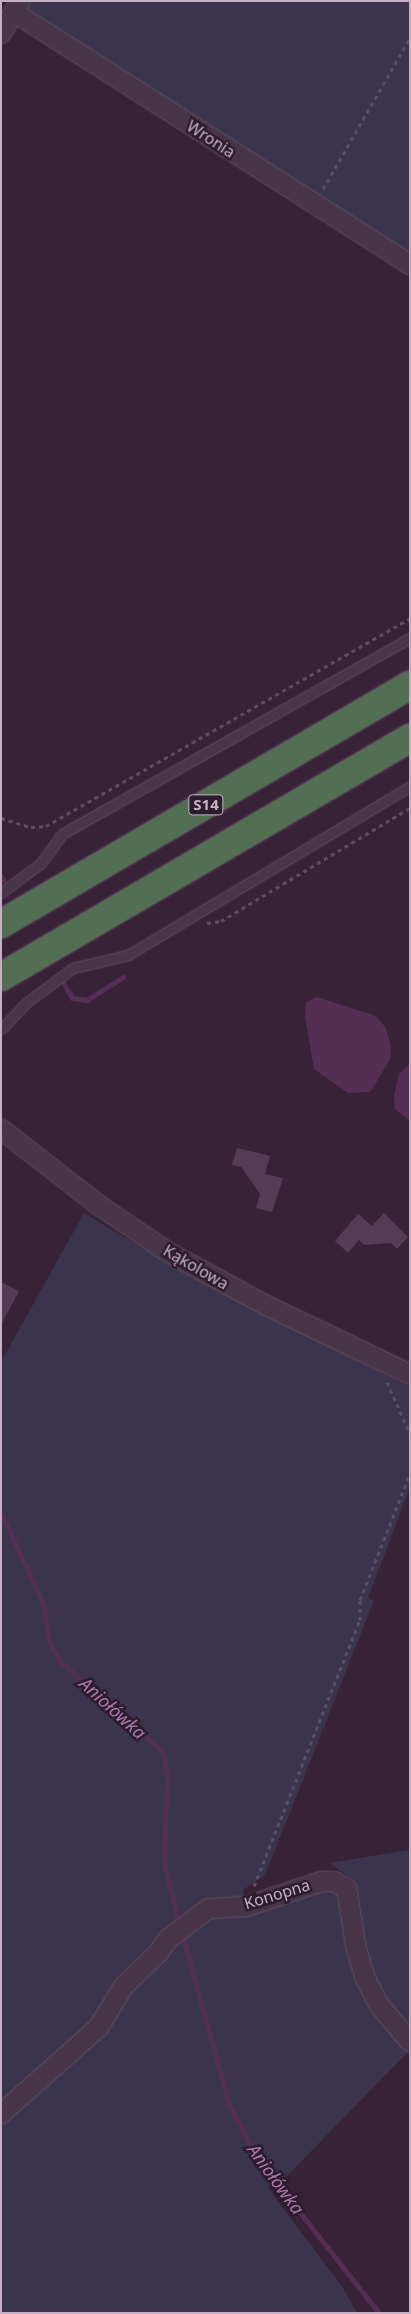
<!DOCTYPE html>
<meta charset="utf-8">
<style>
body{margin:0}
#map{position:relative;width:411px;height:2314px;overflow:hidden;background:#382238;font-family:"Noto Sans",sans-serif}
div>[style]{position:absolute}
.green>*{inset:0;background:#3a354c}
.water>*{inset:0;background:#542e55}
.stream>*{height:5px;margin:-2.5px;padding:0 2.5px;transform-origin:2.5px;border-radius:2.5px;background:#542e55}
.building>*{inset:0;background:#563b56}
.path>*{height:3px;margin-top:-1.5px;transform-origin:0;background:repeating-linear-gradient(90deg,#5b4f64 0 4px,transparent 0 8px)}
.roads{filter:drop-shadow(0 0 1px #645064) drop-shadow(0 0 1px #645064)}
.lane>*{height:9px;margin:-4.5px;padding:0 4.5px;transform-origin:4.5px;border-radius:4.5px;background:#493549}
.street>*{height:19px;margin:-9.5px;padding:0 9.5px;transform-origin:9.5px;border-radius:9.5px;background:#493549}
.highway>*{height:28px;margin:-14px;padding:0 14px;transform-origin:14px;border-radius:14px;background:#536f53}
span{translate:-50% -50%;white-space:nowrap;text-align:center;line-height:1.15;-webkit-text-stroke:5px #2d1b2e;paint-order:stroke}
.shield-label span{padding:1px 4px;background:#2d1b2e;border:1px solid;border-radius:4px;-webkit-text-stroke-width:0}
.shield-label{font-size:15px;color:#c5b0c5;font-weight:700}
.street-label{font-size:16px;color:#c5b0c5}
.water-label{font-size:18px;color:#ab79ac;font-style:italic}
.frame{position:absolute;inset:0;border:2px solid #c5b0c5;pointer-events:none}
</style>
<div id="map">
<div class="green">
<i style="clip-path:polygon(3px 1px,410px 1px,410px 254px,26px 11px)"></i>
<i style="clip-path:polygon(84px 1213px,183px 1272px,410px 1387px,410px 1487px,368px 1598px,374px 1601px,265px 1875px,243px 1890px,248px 1909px,326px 1888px,341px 1895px,344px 1934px,350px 1962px,370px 2006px,408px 2052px,284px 2179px,268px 2188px,343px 2288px,357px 2313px,1px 2313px,1px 1362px)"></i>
<i style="clip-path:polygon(410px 1850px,410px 2031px,373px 1986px,357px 1911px,355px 1881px,329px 1863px)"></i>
</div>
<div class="water">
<i style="clip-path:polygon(317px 997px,376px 1016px,386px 1028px,391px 1047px,390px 1060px,370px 1092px,348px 1093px,314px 1069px,305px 1017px,306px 1002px)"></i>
<i style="clip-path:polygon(410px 1064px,410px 1121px,395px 1109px,394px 1096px,399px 1074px)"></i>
</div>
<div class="stream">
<i style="left:1px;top:877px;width:5px;rotate:53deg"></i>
<i style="left:64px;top:984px;width:16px;rotate:60deg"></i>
<i style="left:72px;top:998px;width:15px;rotate:8deg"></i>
<i style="left:87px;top:1000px;width:43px;rotate:-32.6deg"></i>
<i style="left:1px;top:1513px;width:99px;rotate:65deg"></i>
<i style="left:43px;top:1603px;width:39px;rotate:81deg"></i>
<i style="left:49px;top:1642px;width:22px;rotate:60deg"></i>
<i style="left:60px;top:1661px;width:137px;rotate:41.5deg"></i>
<i style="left:163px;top:1752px;width:22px;rotate:80deg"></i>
<i style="left:167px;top:1774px;width:88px;rotate:92deg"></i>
<i style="left:164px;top:1862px;width:55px;rotate:76.2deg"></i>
<i style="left:184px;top:1941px;width:169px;rotate:74.6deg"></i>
<i style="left:229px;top:2104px;width:61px;rotate:62.6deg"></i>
<i style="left:257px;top:2158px;width:197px;rotate:51.8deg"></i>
</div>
<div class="building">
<i style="clip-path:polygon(237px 1148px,270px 1156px,265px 1174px,283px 1178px,272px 1212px,256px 1208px,260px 1194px,241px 1167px,232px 1165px)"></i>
<i style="clip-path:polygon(384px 1213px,408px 1237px,397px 1249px,391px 1243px,364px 1245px,359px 1240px,348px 1253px,335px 1241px,358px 1214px,372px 1226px)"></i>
<i style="clip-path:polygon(1px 1282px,19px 1291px,1px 1325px)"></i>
</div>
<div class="path">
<i style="left:323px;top:189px;width:174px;rotate:-60.1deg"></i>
<i style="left:1px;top:818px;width:31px;rotate:17deg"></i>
<i style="left:31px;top:827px;width:15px;rotate:-4deg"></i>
<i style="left:46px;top:826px;width:419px;rotate:-29.7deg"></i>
<i style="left:207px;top:923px;width:14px;rotate:-8deg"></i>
<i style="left:221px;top:921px;width:220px;rotate:-30.9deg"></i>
<i style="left:387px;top:1382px;width:57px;rotate:66.1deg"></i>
<i style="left:254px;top:1886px;width:286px;rotate:-68.3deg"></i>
<i style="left:360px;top:1620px;width:20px;rotate:-90deg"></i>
<i style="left:360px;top:1600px;width:136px;rotate:-68.4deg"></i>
</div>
<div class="roads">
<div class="lane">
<i style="left:1px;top:893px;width:50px;rotate:-36.9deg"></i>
<i style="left:41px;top:863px;width:36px;rotate:-54deg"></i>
<i style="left:62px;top:834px;width:399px;rotate:-29.4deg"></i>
<i style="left:1px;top:1029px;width:37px;rotate:-46deg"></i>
<i style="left:27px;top:1002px;width:57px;rotate:-36.5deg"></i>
<i style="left:73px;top:968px;width:57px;rotate:-13.3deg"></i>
<i style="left:128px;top:955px;width:329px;rotate:-30.9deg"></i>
</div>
<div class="street">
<i style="left:14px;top:12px;width:469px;rotate:32.5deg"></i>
<i style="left:1px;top:33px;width:36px;rotate:-60deg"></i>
<i style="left:1px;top:1129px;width:125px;rotate:37.9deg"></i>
<i style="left:100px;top:1206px;width:82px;rotate:34.1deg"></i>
<i style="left:168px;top:1252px;width:111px;rotate:28.4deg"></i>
<i style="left:266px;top:1305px;width:160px;rotate:25.6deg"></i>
<i style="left:1px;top:2113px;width:130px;rotate:-41.6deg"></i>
<i style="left:98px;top:2027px;width:48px;rotate:-58.6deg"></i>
<i style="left:123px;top:1986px;width:47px;rotate:-44.1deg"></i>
<i style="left:157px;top:1953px;width:17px;rotate:-54deg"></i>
<i style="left:167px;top:1939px;width:51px;rotate:-37.1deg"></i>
<i style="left:208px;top:1908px;width:38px;rotate:-3deg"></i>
<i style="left:246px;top:1906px;width:79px;rotate:-18.4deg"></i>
<i style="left:321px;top:1881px;width:13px"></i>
<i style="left:334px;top:1881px;width:14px;rotate:30deg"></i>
<i style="left:346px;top:1888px;width:62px;rotate:80.7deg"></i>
<i style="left:356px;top:1949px;width:28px;rotate:73deg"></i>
<i style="left:364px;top:1976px;width:33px;rotate:63deg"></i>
<i style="left:379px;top:2005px;width:48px;rotate:50deg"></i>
</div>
<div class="highway">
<i style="left:1px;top:924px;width:474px;rotate:-30.3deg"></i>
<i style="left:1px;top:977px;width:474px;rotate:-30.3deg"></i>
</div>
</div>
<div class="shield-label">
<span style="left:206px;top:805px">S14</span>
</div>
<div class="street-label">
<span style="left:211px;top:139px;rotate:33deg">Wronia</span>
<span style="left:196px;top:1267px;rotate:30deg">Kąkolowa</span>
<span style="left:277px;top:1894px;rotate:-17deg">Konopna</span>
</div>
<div class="water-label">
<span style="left:113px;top:1708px;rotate:42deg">Aniołówka</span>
<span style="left:276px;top:2179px;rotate:54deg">Aniołówka</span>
</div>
<div class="frame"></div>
</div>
